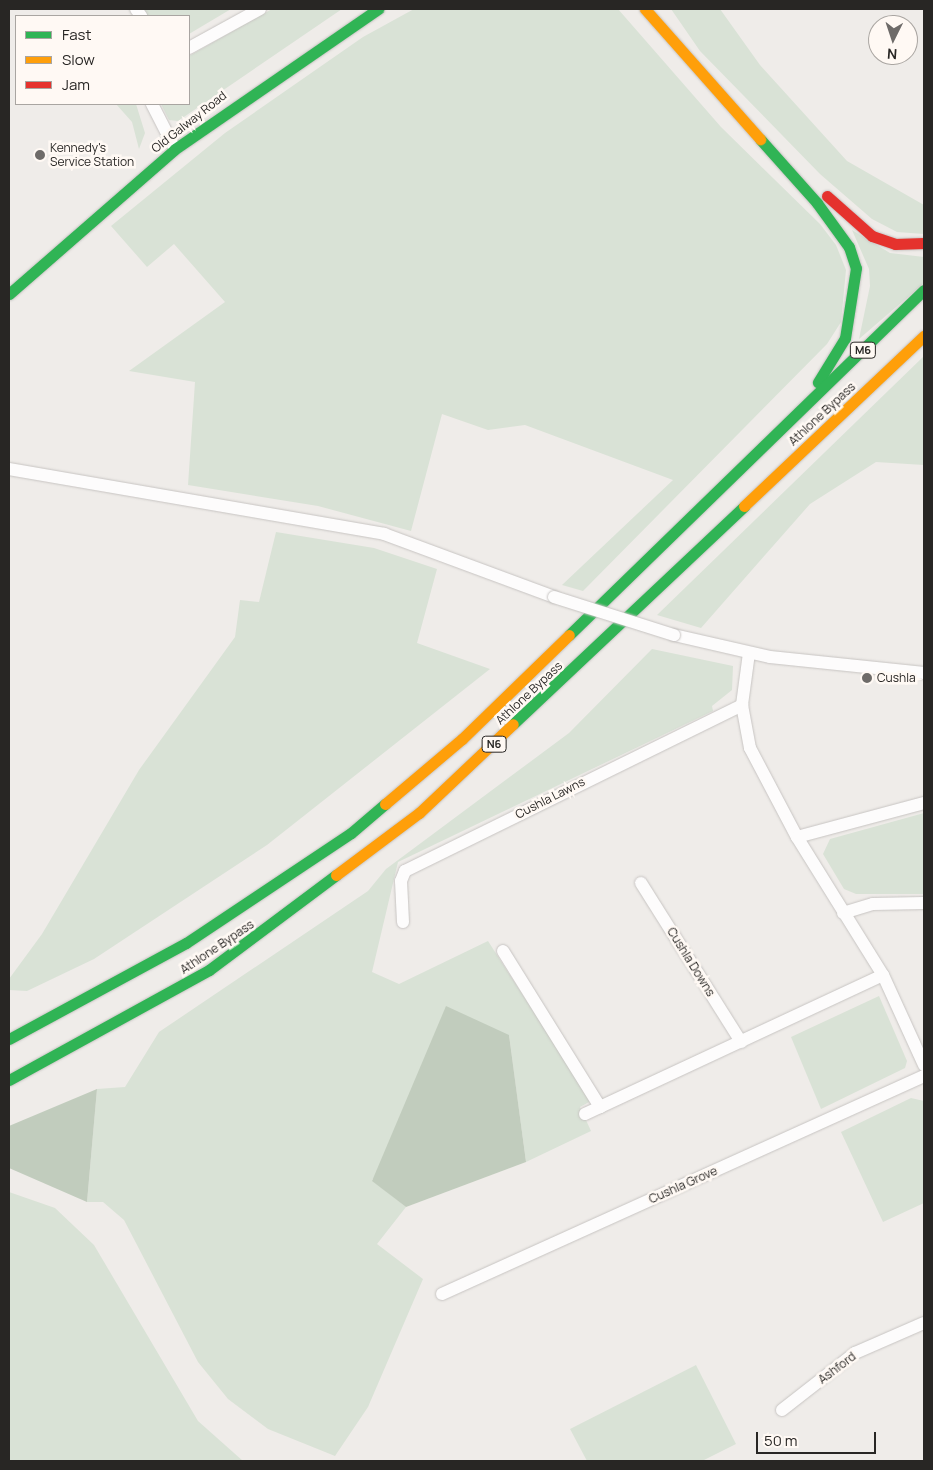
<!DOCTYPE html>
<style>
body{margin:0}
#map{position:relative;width:933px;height:1470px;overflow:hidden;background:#efece9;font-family:Manrope,sans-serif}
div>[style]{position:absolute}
.green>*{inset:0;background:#d9e2d6}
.forest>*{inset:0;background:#c1ccbd}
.roads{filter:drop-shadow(0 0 1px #c7c4c2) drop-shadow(0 0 1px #c7c4c2)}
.street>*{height:12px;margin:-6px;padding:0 6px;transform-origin:6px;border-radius:6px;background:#fdfcfc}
.fast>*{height:11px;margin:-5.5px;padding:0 5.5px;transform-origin:5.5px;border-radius:5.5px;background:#30b455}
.slow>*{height:11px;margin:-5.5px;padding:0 5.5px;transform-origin:5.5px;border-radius:5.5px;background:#ff9f0a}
.jam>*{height:11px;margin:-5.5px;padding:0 5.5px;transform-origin:5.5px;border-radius:5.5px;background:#e5322d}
.bridges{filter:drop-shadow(0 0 1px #c7c4c2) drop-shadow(0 0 1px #c7c4c2)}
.street-bridge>*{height:12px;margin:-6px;padding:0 6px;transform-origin:6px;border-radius:6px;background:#fdfcfc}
.dots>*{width:14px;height:14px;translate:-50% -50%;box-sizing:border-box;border:2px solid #fff9f4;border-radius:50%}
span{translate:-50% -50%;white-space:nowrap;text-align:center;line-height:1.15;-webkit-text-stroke:5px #fff9f4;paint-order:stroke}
.shield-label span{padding:1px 4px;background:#fff9f4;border:1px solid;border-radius:4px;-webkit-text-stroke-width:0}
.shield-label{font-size:11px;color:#282624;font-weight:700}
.street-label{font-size:12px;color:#282624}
.poi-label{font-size:12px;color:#282624}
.left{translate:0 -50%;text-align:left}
.frame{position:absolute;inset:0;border:10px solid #282624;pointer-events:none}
.legend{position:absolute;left:15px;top:15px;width:175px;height:90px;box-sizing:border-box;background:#fff9f4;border:1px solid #a9a5a1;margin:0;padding:6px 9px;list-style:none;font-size:15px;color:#282624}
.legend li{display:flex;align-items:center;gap:10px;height:25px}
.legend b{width:25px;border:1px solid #a9a5a1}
.north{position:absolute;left:868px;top:15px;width:50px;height:50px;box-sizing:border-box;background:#fff9f4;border:1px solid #a9a5a1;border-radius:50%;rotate:184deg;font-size:14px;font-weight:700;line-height:20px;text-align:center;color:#282624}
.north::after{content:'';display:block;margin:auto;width:18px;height:22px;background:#6e6b69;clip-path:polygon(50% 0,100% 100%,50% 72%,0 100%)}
.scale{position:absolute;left:756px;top:1432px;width:120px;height:22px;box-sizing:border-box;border:2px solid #282624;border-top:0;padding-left:6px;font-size:15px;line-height:18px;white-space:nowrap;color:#282624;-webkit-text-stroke:4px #fff9f4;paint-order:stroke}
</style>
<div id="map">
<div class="green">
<i style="clip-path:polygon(142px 9px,231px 9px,189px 34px,189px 16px,146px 16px)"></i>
<i style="clip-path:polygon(272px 9px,342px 9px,178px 121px,169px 120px,161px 104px,189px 104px,189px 56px)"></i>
<i style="clip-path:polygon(414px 9px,618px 9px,721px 127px,820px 224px,836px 245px,846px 270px,841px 322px,827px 344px,583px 591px,562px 585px,673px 480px,525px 425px,488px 430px,442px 414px,411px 531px,318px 506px,188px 485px,195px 382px,129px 371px,225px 302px,174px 244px,147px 267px,111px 226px,225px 133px,363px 37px)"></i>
<i style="clip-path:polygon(671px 9px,720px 9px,760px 65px,847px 161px,924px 205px,924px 234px,897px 232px,872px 219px,820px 174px,700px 51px)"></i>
<i style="clip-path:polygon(116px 104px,136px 104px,145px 133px,139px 149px,132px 122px)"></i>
<i style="clip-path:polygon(852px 230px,890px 253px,924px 257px,924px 283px,859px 339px,870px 286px,869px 269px)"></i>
<i style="clip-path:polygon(924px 356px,924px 465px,876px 462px,810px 504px,701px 628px,657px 615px)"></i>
<i style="clip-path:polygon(276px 532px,374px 548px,437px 569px,417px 643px,490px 669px,267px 845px,94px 959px,27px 991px,9px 990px,9px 979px,42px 934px,139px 770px,235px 637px,240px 600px,259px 602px)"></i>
<i style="clip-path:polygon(652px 649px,733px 666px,732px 690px,712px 706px,713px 711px,398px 862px,372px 972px,399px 984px,488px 941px,591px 1101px,580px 1107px,591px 1131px,526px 1162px,509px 1035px,372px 1180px,406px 1207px,377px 1244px,423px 1279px,368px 1407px,335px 1456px,268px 1429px,228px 1399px,198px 1362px,124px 1220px,103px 1202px,87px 1202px,97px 1089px,125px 1087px,159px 1032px,368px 891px,386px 869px,569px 733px)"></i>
<i style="clip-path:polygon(924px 813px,924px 894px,856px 894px,844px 889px,823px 854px,830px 839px)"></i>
<i style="clip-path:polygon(879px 996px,907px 1061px,905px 1068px,821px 1109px,791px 1037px)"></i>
<i style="clip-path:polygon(911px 1098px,924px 1101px,924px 1203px,883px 1222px,841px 1132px)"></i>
<i style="clip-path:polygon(9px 1192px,55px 1208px,94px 1245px,198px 1421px,243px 1461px,9px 1461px)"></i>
<i style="clip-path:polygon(696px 1365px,736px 1444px,702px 1461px,587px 1461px,570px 1429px)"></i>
</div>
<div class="forest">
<i style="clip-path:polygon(446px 1006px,509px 1035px,526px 1162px,406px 1207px,372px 1181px)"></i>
<i style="clip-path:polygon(97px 1089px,87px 1202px,9px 1168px,9px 1126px)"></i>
</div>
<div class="roads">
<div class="street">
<i style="left:136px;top:9px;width:9px;rotate:54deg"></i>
<i style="left:189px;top:48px;width:81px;rotate:-28.8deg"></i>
<i style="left:152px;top:104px;width:51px;rotate:62.9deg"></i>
<i style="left:9px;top:469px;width:381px;rotate:9.8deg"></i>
<i style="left:384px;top:534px;width:181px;rotate:20.3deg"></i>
<i style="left:674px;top:635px;width:98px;rotate:12.9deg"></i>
<i style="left:770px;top:657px;width:155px;rotate:5.9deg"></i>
<i style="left:749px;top:653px;width:52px;rotate:97.7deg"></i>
<i style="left:742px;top:705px;width:44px;rotate:79.5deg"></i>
<i style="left:750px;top:748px;width:101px;rotate:62.2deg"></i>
<i style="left:797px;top:837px;width:163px;rotate:58.1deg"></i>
<i style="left:883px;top:975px;width:99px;rotate:65.5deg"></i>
<i style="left:797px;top:837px;width:131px;rotate:-15deg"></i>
<i style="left:641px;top:883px;width:188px;rotate:57.8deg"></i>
<i style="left:843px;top:913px;width:31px;rotate:-17deg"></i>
<i style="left:873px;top:904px;width:51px;rotate:-1.1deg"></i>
<i style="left:403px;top:922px;width:41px;rotate:-92.8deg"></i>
<i style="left:401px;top:881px;width:11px;rotate:-68deg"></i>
<i style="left:405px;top:871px;width:376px;rotate:-26.2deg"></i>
<i style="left:503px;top:951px;width:184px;rotate:58.1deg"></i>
<i style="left:600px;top:1107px;width:312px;rotate:-25deg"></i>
<i style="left:585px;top:1114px;width:17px;rotate:-25deg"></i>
<i style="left:442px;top:1294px;width:529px;rotate:-24.34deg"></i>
<i style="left:782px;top:1410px;width:93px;rotate:-38deg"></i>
<i style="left:855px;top:1353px;width:75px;rotate:-23.5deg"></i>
</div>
<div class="fast">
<i style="left:760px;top:139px;width:86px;rotate:48.3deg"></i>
<i style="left:817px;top:203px;width:54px;rotate:54deg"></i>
<i style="left:849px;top:247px;width:22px;rotate:72deg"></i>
<i style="left:856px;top:268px;width:71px;rotate:98.9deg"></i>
<i style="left:845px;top:338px;width:52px;rotate:121.5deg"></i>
<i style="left:9px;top:294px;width:220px;rotate:-41.1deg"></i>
<i style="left:175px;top:149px;width:247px;rotate:-34.6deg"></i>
<i style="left:569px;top:635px;width:495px;rotate:-44.2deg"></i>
<i style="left:513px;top:724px;width:318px;rotate:-43.3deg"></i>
<i style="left:9px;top:1039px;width:201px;rotate:-28.5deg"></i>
<i style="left:186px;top:943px;width:198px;rotate:-33.7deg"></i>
<i style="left:351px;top:833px;width:45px;rotate:-40.5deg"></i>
<i style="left:9px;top:1080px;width:228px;rotate:-28.8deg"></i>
<i style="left:209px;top:970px;width:159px;rotate:-36.8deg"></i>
</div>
<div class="slow">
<i style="left:645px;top:9px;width:174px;rotate:48.5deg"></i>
<i style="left:744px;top:506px;width:248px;rotate:-43.4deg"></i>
<i style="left:385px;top:804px;width:101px;rotate:-40.2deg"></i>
<i style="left:462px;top:739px;width:149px;rotate:-44.2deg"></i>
<i style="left:336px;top:875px;width:104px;rotate:-36.8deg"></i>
<i style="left:419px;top:813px;width:129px;rotate:-43.4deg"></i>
</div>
<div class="jam">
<i style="left:827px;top:196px;width:60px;rotate:41.6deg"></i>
<i style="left:872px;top:236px;width:24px;rotate:19deg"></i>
<i style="left:895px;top:244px;width:29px;rotate:-2deg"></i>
</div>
</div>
<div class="bridges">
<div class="street-bridge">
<i style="left:554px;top:597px;width:126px;rotate:17.6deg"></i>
</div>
</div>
<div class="dots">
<i style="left:40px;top:155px;background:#6e6b69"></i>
<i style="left:867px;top:678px;background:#6e6b69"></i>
</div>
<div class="shield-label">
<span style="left:863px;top:350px">M6</span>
<span style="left:494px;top:744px">N6</span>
</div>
<div class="street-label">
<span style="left:189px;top:122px;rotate:-38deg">Old Galway Road</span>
<span style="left:822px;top:414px;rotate:-43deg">Athlone Bypass</span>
<span style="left:529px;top:693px;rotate:-43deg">Athlone Bypass</span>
<span style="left:550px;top:798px;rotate:-27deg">Cushla Lawns</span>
<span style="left:217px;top:947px;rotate:-34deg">Athlone Bypass</span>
<span style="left:691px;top:962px;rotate:58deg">Cushla Downs</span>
<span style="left:683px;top:1185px;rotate:-24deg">Cushla Grove</span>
<span style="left:837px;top:1368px;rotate:-37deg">Ashford</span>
</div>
<div class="poi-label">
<span class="left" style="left:50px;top:155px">Kennedy's<br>Service Station</span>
<span class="left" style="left:877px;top:678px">Cushla</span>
</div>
<div class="frame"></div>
<ul class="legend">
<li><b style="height:6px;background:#30b455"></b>Fast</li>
<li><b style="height:6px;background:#ff9f0a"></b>Slow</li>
<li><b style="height:6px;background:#e5322d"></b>Jam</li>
</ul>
<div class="north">N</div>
<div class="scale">50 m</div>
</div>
